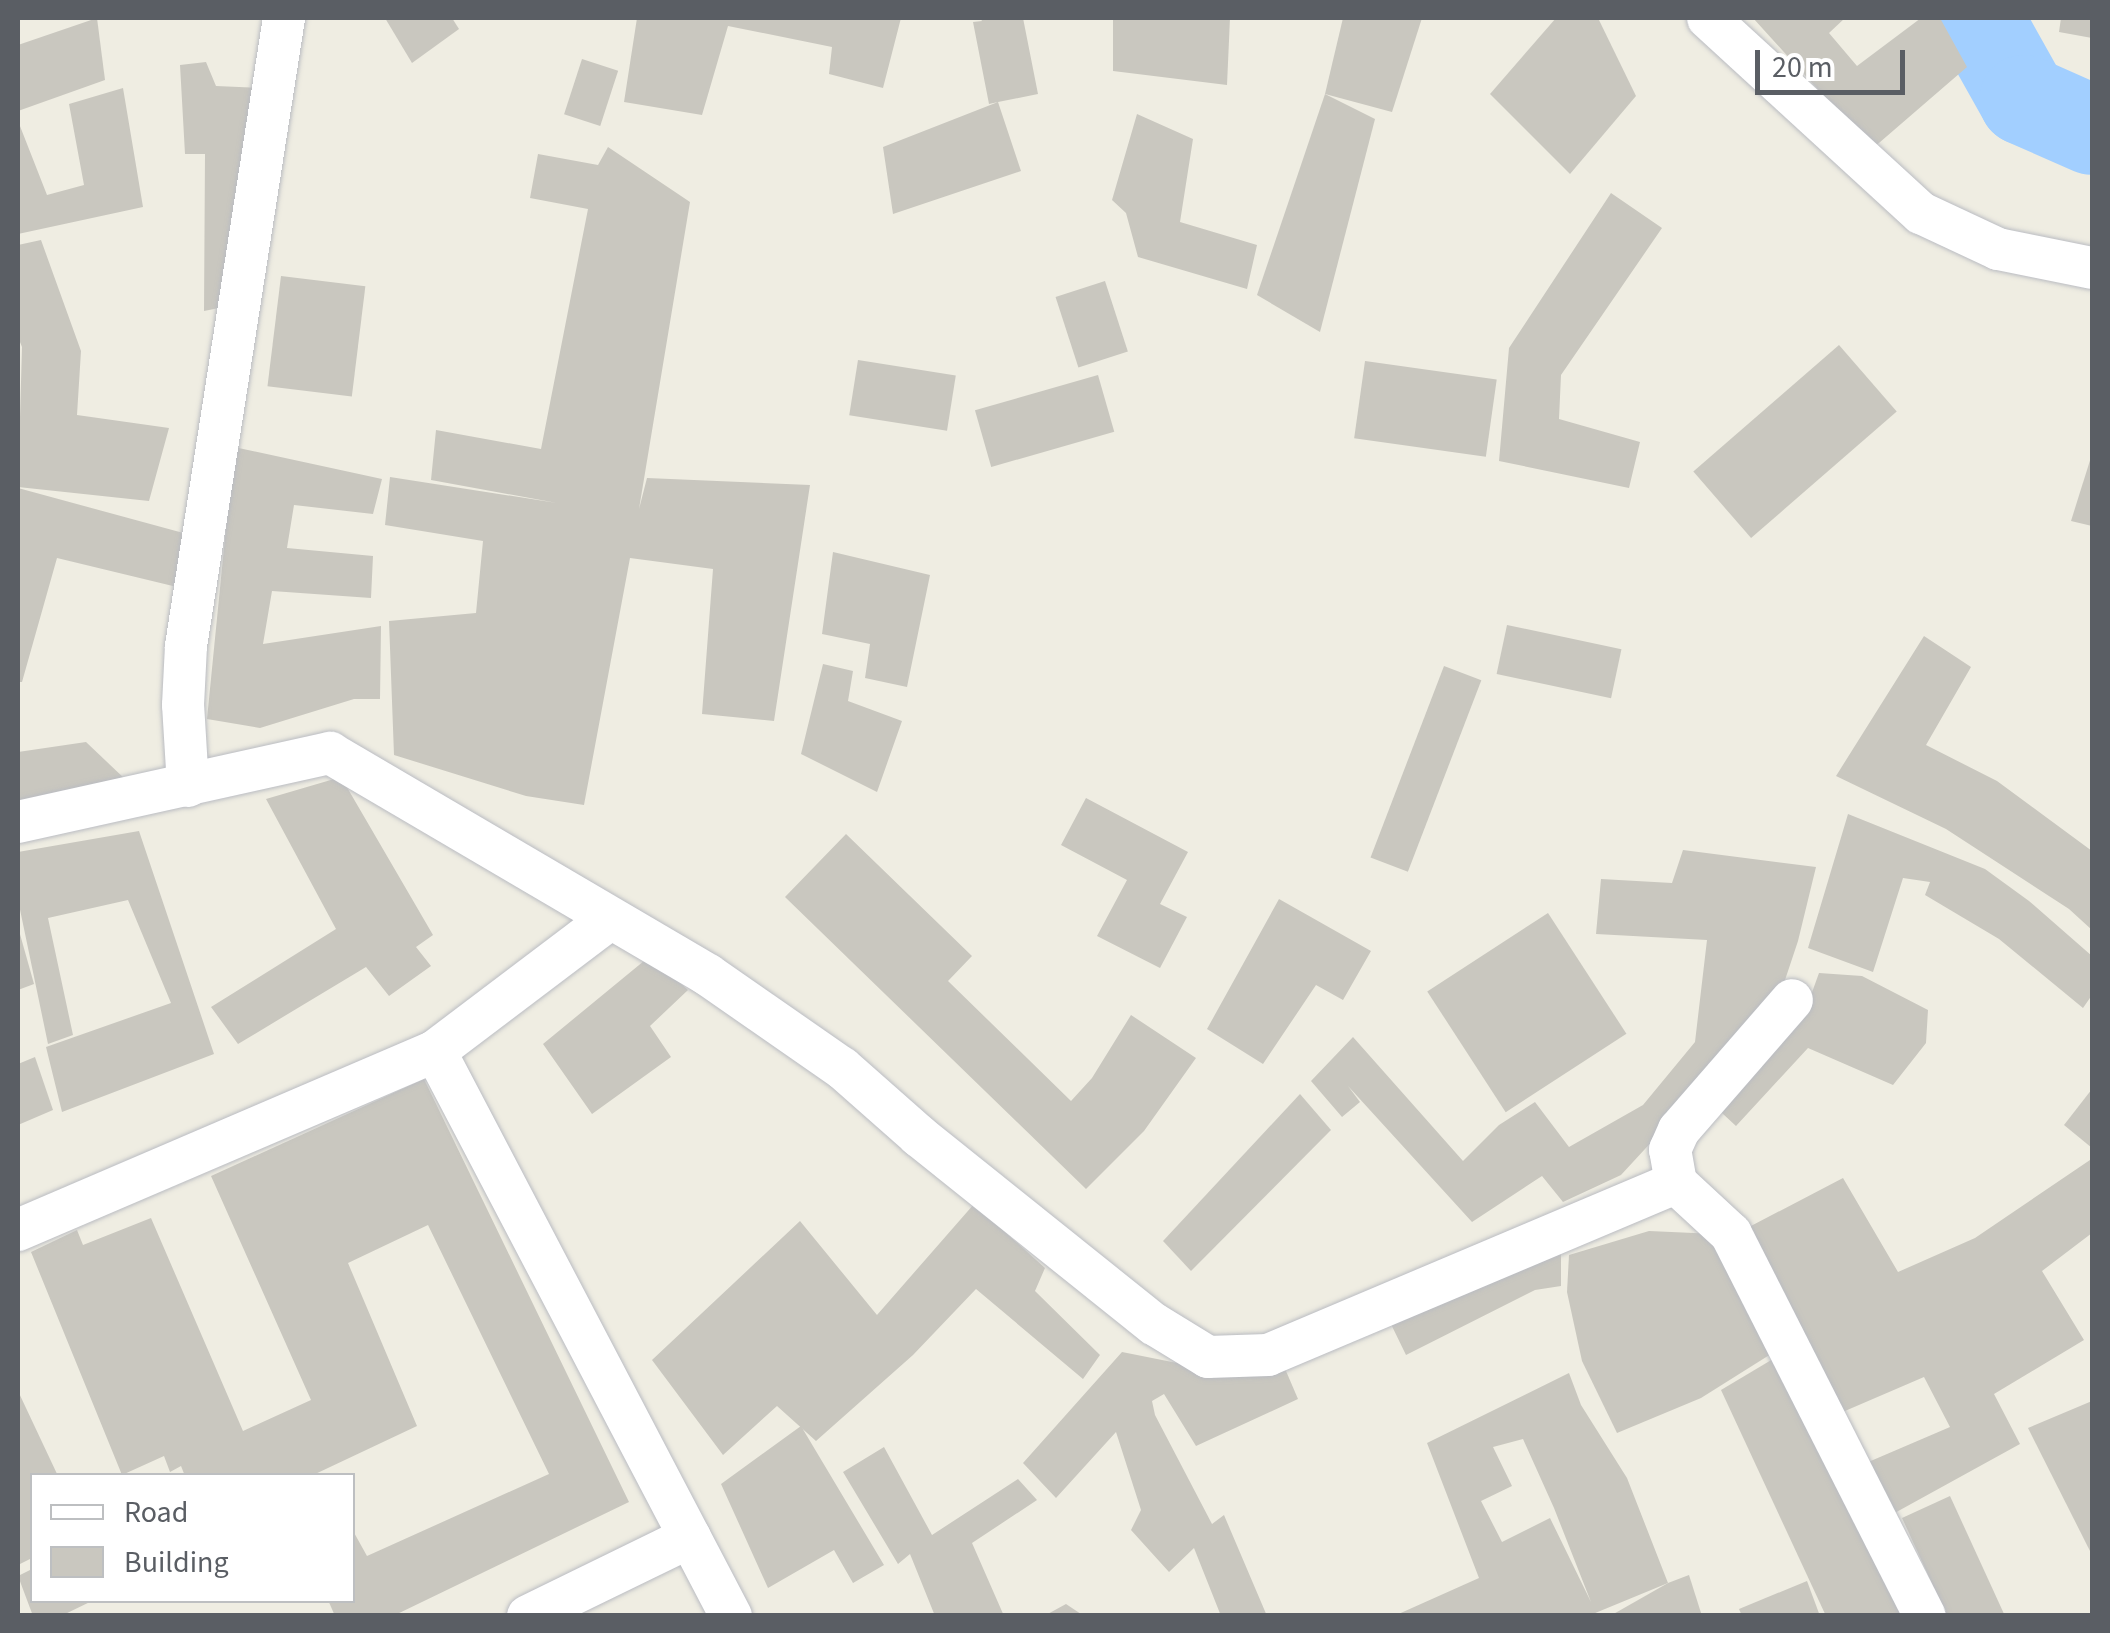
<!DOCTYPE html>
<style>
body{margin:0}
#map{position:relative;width:2110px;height:1633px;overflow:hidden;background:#efede2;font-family:"Source Sans 3",sans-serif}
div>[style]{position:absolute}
.river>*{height:90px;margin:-45px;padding:0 45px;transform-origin:45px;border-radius:45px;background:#a2cfff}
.building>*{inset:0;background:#c9c7bf;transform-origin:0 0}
.roads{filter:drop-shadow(0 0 2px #babcc2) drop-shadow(0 0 2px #babcc2)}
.minor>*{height:42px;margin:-21px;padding:0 21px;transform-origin:21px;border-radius:21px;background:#fff}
span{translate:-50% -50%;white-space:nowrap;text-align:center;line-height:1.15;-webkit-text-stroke:10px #fff;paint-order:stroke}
.frame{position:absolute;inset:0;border:20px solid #5a5e64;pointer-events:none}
.legend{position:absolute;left:30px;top:1473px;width:325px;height:130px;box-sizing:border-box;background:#fff;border:2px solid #bdbfc1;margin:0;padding:12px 18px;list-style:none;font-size:30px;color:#5a5e64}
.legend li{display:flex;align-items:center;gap:20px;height:50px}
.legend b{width:50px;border:2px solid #bdbfc1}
.scale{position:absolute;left:1755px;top:50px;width:150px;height:45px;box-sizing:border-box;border:5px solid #5a5e64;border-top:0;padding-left:12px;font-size:30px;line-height:35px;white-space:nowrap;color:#5a5e64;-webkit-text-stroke:8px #fff;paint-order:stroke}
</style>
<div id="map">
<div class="river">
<i style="left:1978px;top:18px;width:94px;rotate:60.7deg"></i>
<i style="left:2024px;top:100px;width:74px;rotate:23.8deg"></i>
</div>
<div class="building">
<i style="clip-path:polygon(97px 18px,105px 80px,18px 111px,18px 45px)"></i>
<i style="clip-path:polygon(385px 18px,452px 18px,459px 29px,412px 63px)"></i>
<i style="clip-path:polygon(637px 18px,901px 18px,883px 88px,829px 74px,832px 47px,728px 26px,702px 115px,624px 102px)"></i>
<i style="clip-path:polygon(980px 18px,1023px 18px,1038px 94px,998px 102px,1021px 171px,893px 214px,883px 147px,998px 102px,989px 104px,973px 22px,982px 21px)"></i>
<i style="clip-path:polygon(1113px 18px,1230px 18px,1227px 85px,1113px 71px)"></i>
<i style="clip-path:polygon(1343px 18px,1422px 18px,1392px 112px,1325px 94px)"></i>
<i style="clip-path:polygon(1556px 18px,1598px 18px,1636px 96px,1570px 174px,1490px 94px)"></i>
<i style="clip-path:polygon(1753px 18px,1845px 18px,1829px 33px,1857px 66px,1921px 18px,1940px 18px,1967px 67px,1872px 149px)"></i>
<i style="clip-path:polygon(2061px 18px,2092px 18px,2092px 38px,2059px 32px)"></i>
<i style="left:582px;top:59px;width:38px;height:58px;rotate:18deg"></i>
<i style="clip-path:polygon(206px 62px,216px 86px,259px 88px,224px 307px,204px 311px,205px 154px,185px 154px,180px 65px)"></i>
<i style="clip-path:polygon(123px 88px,143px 207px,18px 234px,18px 121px,47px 195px,84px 185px,69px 104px)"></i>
<i style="clip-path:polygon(1325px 94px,1375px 119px,1320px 332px,1257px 295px)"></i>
<i style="clip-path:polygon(1137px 114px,1193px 139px,1180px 222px,1257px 245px,1247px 289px,1138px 257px,1126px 213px,1112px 200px)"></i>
<i style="clip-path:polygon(608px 147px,690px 202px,639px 509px,647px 478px,810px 485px,774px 721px,702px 714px,713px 569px,630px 558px,584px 805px,526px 796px,394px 755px,389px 621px,476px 613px,483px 541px,385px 525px,390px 477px,557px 503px,431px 480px,436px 430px,541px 449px,588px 209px,530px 198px,538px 154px,598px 165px)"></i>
<i style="clip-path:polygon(1611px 193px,1662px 228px,1561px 375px,1559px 419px,1640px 442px,1629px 488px,1499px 461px,1509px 348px)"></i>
<i style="clip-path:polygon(41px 240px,81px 351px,77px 415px,169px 428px,149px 501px,18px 487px,22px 347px,18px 337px,18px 245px)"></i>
<i style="left:281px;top:276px;width:85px;height:111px;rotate:7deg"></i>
<i style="left:1105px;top:281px;width:74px;height:52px;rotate:72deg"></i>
<i style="left:1839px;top:345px;width:88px;height:193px;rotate:49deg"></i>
<i style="left:858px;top:360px;width:99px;height:56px;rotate:9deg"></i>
<i style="left:1365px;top:361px;width:133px;height:78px;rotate:8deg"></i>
<i style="left:1098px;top:375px;width:59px;height:128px;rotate:74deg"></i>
<i style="clip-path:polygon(234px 447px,382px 479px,373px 514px,294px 505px,287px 548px,373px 556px,371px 598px,272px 591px,263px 644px,381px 626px,380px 699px,354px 699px,260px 728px,207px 719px)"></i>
<i style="clip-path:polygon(2092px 454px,2092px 526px,2071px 521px)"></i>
<i style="clip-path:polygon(18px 488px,198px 537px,177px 587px,57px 558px,22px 682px,18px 682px)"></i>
<i style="clip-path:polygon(833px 552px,930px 575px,907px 687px,865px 678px,870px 644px,822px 634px)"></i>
<i style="left:1507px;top:625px;width:117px;height:50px;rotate:12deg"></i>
<i style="clip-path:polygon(1924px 636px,1971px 667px,1926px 745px,1997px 781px,2092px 851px,2092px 930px,2069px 909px,1946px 829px,1836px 776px)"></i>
<i style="clip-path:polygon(823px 664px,853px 671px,848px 701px,902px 721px,877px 792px,801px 754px)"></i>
<i style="left:1444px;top:666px;width:40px;height:205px;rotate:21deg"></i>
<i style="clip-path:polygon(86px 742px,126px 780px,18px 810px,18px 752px)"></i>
<i style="clip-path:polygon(341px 777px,433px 935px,416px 947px,431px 966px,389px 996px,366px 967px,238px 1044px,211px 1007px,336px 929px,266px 799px)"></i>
<i style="clip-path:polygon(1086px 798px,1188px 852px,1160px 904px,1187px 917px,1160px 968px,1097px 936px,1127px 880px,1061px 845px)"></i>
<i style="clip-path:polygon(1848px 814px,1985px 869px,2029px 901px,2092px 956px,2092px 995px,2083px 1008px,1999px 939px,1925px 895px,1930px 882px,1903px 878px,1873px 972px,1808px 948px)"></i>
<i style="clip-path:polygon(139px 831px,214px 1054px,62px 1112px,46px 1047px,171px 1003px,128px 900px,48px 918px,73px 1035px,48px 1044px,18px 900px,18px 852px)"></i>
<i style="clip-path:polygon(846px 834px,972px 956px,948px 981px,1071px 1101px,1092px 1078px,1131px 1015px,1196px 1058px,1144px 1131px,1086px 1189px,785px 897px)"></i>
<i style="clip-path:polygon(1683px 850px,1816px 867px,1798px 941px,1776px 1007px,1621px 1175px,1563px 1202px,1542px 1176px,1472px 1222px,1348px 1086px,1360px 1102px,1342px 1117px,1311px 1081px,1353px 1037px,1463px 1161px,1499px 1125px,1535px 1102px,1569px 1147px,1643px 1105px,1695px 1042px,1707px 940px,1596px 934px,1601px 879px,1672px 883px)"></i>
<i style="clip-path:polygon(1279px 899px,1371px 951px,1343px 1000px,1316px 985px,1263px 1064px,1207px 1029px)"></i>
<i style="left:1548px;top:913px;width:144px;height:144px;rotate:57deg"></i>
<i style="clip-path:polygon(18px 927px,34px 984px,18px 990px)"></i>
<i style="clip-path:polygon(650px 956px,688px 990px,650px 1026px,671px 1057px,592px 1114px,543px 1044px)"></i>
<i style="clip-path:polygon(1819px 973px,1862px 976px,1928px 1010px,1926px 1043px,1893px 1085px,1808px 1048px,1736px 1126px,1709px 1101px,1802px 1020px)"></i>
<i style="clip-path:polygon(35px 1057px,53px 1110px,18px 1125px,18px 1064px)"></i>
<i style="clip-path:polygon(424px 1079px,629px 1502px,393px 1616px,335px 1616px,328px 1600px,352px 1600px,352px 1529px,367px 1556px,549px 1474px,428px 1225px,348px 1263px,417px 1426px,311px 1476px,185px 1476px,181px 1466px,170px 1472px,164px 1456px,122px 1475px,31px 1252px,77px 1230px,83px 1245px,151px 1218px,243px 1431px,311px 1400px,211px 1176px)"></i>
<i style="clip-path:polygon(2092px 1089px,2092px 1148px,2064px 1125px)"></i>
<i style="clip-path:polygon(1300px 1094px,1331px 1130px,1191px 1271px,1163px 1241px)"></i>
<i style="clip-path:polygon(2090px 1160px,2092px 1233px,2042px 1271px,2084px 1340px,1994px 1394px,2020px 1444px,1891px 1515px,1859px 1466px,1950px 1427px,1924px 1377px,1824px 1420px,1749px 1227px,1843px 1178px,1898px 1272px,1975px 1238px)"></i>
<i style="clip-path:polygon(974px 1204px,1045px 1268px,1035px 1291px,1100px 1355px,1083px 1379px,976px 1289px,913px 1355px,816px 1441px,777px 1406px,723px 1455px,652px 1360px,800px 1221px,877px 1315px)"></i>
<i style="clip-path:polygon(1649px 1231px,1716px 1234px,1771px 1354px,1701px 1398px,1617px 1433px,1582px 1361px,1567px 1292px,1569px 1255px)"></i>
<i style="clip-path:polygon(1561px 1250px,1561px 1286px,1535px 1290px,1406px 1355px,1388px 1318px)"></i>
<i style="clip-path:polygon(1122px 1352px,1207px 1369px,1283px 1364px,1298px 1399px,1196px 1446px,1164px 1394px,1152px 1401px,1155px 1415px,1212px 1524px,1224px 1515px,1267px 1616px,1221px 1616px,1194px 1548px,1169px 1572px,1131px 1530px,1141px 1510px,1116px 1432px,1056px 1498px,1023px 1463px)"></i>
<i style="clip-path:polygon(1778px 1356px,1903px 1616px,1826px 1616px,1721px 1390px)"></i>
<i style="clip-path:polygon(evenodd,1569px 1373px,1581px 1405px,1627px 1478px,1668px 1583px,1588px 1616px,1394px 1616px,1479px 1578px,1427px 1443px,1569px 1373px,1523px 1439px,1554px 1508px,1591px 1602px,1550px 1518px,1502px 1542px,1481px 1501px,1512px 1486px,1493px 1447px,1523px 1439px)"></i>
<i style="clip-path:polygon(18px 1391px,58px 1476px,32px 1476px,32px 1558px,18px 1565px)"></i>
<i style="clip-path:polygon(2092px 1401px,2092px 1555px,2028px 1428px)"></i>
<i style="clip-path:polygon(801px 1426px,884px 1565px,853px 1583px,834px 1550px,768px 1588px,721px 1484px)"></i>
<i style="clip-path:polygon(884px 1447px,932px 1535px,1018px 1479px,1037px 1500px,972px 1543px,1004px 1616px,935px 1616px,910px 1554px,898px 1564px,843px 1472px)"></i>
<i style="clip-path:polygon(1950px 1496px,2005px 1616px,1947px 1616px,1902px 1518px)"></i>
<i style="clip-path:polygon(32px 1569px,32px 1600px,94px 1600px,61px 1616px,33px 1616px,18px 1576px)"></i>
<i style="clip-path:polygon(1689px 1575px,1702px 1616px,1610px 1616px,1668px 1583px)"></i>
<i style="clip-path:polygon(1807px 1581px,1820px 1616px,1742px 1616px,1739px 1609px)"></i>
<i style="clip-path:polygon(1066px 1604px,1084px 1616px,1044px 1616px)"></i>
</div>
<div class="roads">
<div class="minor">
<i style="left:1708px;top:18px;width:289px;rotate:42.5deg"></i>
<i style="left:1921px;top:213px;width:85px;rotate:25.1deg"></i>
<i style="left:1998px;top:249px;width:96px;rotate:11.4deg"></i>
<i style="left:188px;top:786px;width:81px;rotate:-93.5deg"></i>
<i style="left:183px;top:705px;width:59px;rotate:-87.1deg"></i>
<i style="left:186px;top:646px;width:636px;rotate:-81.13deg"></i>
<i style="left:18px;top:822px;width:320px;rotate:-12.5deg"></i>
<i style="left:330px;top:753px;width:438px;rotate:30.4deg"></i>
<i style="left:708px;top:975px;width:163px;rotate:34.8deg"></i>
<i style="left:842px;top:1068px;width:103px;rotate:41.4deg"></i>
<i style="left:919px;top:1136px;width:301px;rotate:38.7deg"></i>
<i style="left:1154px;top:1324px;width:63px;rotate:31.4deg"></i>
<i style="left:1208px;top:1357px;width:60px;rotate:-1.9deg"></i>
<i style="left:1268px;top:1355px;width:443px;rotate:-22.9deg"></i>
<i style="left:1676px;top:1183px;width:75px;rotate:42.8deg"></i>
<i style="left:1731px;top:1234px;width:428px;rotate:63.1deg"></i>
<i style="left:435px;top:1051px;width:638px;rotate:62.35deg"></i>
<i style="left:1676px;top:1183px;width:34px;rotate:-100deg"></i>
<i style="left:1670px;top:1150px;width:22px;rotate:-66deg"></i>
<i style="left:1679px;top:1130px;width:172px;rotate:-49deg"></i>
<i style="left:18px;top:1230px;width:454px;rotate:-23.2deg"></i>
<i style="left:435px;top:1051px;width:217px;rotate:-37.1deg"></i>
<i style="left:528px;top:1616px;width:180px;rotate:-26deg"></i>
</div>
</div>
<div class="frame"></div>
<ul class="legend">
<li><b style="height:12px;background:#fff"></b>Road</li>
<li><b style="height:28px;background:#c9c7bf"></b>Building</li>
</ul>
<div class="scale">20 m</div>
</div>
